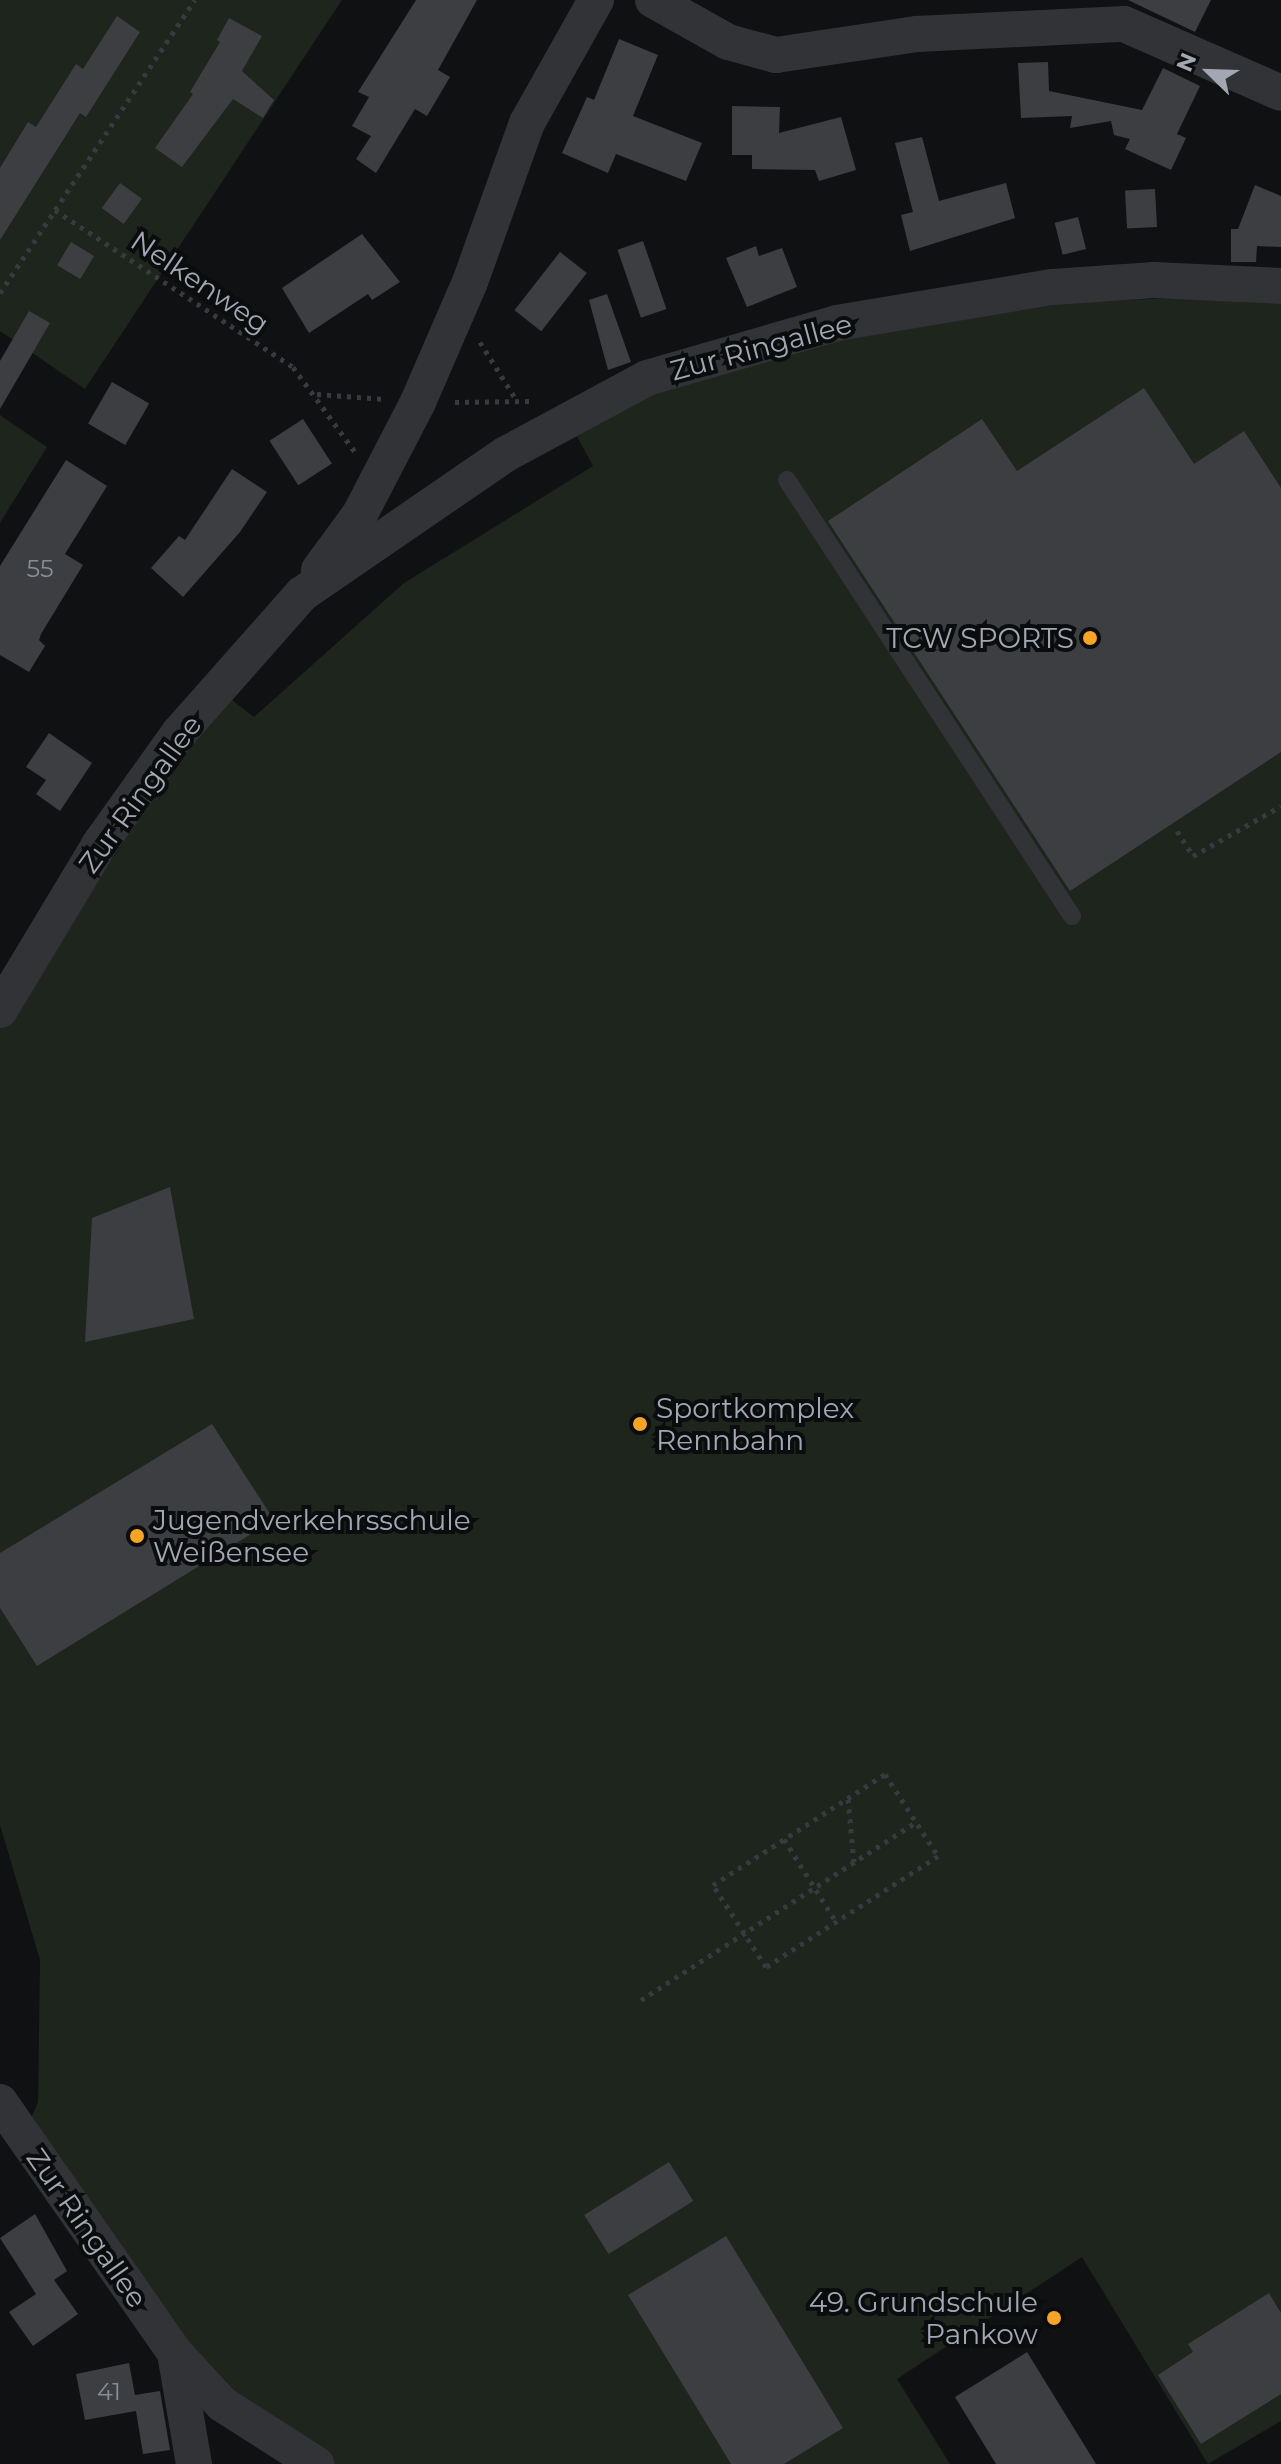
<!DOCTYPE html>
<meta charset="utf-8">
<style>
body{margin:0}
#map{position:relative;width:1281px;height:2464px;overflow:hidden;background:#101112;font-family:Montserrat,sans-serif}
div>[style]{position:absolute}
.green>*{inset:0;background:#1d251d}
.building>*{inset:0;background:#3c3e42;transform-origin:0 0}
.path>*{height:5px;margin-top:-2.5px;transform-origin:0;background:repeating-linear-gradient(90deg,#373a3e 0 4px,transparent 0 10px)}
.service>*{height:18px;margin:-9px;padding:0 9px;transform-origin:9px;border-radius:9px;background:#313337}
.minor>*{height:36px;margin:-18px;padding:0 18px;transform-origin:18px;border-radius:18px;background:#313337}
.dots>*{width:22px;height:22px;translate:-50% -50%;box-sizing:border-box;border:4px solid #0b0c0d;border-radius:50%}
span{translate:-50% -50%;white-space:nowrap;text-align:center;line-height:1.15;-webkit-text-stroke:8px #0b0c0d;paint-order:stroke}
.number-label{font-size:24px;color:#888e97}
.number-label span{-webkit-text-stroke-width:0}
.street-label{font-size:28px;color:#a1a8b3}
.poi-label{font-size:28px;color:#a1a8b3}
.right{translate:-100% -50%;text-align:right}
.left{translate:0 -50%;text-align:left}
.north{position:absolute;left:1169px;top:32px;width:80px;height:80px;-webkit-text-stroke:6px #0b0c0d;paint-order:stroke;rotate:293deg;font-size:22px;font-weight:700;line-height:32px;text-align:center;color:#a1a8b3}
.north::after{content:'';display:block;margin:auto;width:28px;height:36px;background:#a1a8b3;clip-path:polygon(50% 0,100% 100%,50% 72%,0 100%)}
</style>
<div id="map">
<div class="green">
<i style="clip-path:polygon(0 0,342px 0,85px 389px,0 331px)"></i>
<i style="clip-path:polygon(1207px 297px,1281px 303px,1281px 2421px,1208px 2464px,1082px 2257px,897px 2379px,950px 2464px,330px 2464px,231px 2395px,181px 2346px,28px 2125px,38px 2102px,40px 1960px,0 1825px,0 1024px,224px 694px,254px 717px,404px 583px,593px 466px,573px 429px,637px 395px,799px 345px,1072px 302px)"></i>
<i style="clip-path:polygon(0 415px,47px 447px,0 523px)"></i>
</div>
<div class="building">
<i style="clip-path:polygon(416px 0,477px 0,438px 70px,450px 77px,427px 116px,415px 109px,376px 173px,356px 159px,371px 136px,352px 126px,369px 97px,358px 92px)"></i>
<i style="clip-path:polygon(1128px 0,1211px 0,1195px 32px)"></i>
<i style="clip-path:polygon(117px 16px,140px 32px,86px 117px,80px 113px,0 240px,0 168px,28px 122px,36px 127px,76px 64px,83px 69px)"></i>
<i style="clip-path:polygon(229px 18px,262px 36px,242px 71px,274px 100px,263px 118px,233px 99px,182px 167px,155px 148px,193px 94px,190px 92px,220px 42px,217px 40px)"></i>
<i style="clip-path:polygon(619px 39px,658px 55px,633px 116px,702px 143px,686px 181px,616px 154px,608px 173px,562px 153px,587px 97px,594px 100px)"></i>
<i style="clip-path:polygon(1048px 62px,1049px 91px,1142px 110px,1163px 68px,1200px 86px,1177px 134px,1186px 138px,1171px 170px,1125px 149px,1130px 139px,1114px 135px,1111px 121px,1070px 128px,1072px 116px,1021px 118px,1018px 63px)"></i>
<i style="clip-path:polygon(732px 106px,780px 107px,779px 133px,841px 117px,856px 170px,819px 181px,815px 170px,752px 169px,752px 155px,732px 155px)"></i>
<i style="clip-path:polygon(922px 137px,939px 201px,1006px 183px,1015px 218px,910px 251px,901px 215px,913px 212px,895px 143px)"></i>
<i style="left:120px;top:183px;width:27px;height:31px;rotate:36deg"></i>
<i style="clip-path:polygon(1255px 185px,1281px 196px,1281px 247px,1257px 246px,1256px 262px,1231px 262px,1231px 229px,1238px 229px)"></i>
<i style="left:1155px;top:189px;width:38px;height:30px;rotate:87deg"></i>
<i style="left:1078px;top:217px;width:33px;height:24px;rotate:76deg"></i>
<i style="clip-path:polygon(362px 234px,400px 282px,372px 300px,368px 294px,309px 333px,282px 288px)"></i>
<i style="left:643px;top:241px;width:72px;height:27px;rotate:71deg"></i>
<i style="left:71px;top:242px;width:27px;height:27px;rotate:31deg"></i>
<i style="clip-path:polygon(756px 246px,759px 256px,782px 248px,797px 287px,747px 307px,726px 258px)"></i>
<i style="left:560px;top:252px;width:34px;height:74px;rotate:38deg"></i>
<i style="clip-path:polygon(607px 294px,631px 362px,608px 370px,589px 300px)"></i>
<i style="clip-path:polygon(29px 311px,50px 323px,0 409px,0 361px)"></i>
<i style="left:112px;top:382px;width:43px;height:48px;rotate:30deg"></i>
<i style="clip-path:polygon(1144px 388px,1194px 464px,1244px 431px,1281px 488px,1281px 752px,1070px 891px,828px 521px,982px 419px,1017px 471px)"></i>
<i style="left:303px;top:419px;width:53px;height:40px;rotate:57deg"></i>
<i style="clip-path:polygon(66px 460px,107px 486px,65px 554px,83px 565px,41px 634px,39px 640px,45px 646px,29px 672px,0 655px,0 566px)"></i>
<i style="clip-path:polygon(232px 469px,267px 492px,240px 532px,183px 597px,151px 568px,179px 536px,185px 540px)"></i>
<i style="clip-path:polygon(49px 733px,92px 763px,60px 811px,36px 794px,46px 780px,26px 767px)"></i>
<i style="clip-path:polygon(170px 1187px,194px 1319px,85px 1342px,92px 1218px)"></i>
<i style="clip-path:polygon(212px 1424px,274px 1520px,37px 1666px,0 1608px,0 1553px)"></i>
<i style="left:669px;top:2162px;width:46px;height:100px;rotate:58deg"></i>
<i style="clip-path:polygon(35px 2214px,67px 2271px,54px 2280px,78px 2314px,33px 2346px,9px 2312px,36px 2294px,0 2238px)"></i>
<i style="clip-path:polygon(726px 2236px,843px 2428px,784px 2464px,731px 2464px,628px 2295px)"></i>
<i style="clip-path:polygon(1269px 2293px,1281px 2313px,1281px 2394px,1201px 2444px,1158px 2375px,1193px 2352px,1188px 2344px)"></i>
<i style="clip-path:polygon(1027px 2352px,1096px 2464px,996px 2464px,955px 2397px)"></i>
<i style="clip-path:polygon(129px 2363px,135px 2395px,160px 2391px,170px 2450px,143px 2454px,136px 2411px,85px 2420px,76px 2374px)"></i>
</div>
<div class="path">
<i style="left:55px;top:210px;width:285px;rotate:33.4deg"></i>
<i style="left:293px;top:367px;width:105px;rotate:53.9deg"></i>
<i style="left:0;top:293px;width:352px;rotate:-56.4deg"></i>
<i style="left:480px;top:342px;width:70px;rotate:57.9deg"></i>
<i style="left:317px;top:394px;width:68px;rotate:4.2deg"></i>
<i style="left:455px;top:402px;width:77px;rotate:-0.7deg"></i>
<i style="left:1177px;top:831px;width:30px;rotate:57deg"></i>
<i style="left:1193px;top:856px;width:101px;rotate:-29.6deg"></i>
<i style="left:885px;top:1774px;width:98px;rotate:57.1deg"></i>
<i style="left:938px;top:1856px;width:205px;rotate:147.2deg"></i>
<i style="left:766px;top:1967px;width:98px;rotate:-122.9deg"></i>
<i style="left:713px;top:1885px;width:205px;rotate:-32.8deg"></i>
<i style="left:848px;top:1799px;width:63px;rotate:84.6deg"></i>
<i style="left:784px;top:1839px;width:98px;rotate:57.9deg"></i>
<i style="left:641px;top:2000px;width:328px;rotate:-32.9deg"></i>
</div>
<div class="service">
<i style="left:787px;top:480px;width:521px;rotate:56.83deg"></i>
</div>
<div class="minor">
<i style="left:653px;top:0;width:86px;rotate:29.2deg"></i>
<i style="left:728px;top:42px;width:50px;rotate:15.2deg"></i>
<i style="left:776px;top:55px;width:143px;rotate:-8.5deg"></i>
<i style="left:917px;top:34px;width:207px;rotate:-2.8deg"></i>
<i style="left:1124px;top:24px;width:171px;rotate:23.7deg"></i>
<i style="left:319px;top:570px;width:69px;rotate:-53.8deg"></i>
<i style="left:360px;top:514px;width:126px;rotate:-62.6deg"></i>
<i style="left:418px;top:402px;width:131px;rotate:-66.6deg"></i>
<i style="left:470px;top:282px;width:169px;rotate:-70.3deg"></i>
<i style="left:527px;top:123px;width:141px;rotate:-60.7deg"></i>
<i style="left:0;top:1010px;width:192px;rotate:-59deg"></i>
<i style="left:99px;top:845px;width:138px;rotate:-54.5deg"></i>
<i style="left:179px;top:733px;width:186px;rotate:-48.5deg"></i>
<i style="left:302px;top:594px;width:247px;rotate:-34.5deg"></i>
<i style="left:506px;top:454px;width:160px;rotate:-28.3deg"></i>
<i style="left:647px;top:378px;width:198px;rotate:-16.1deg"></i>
<i style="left:837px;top:323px;width:219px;rotate:-9.5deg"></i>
<i style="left:1053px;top:287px;width:101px;rotate:-4deg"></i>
<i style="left:1154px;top:280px;width:127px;rotate:2.7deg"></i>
<i style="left:0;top:2102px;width:306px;rotate:55.1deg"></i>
<i style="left:175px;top:2353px;width:69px;rotate:47.3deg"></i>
<i style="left:222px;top:2404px;width:112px;rotate:32.6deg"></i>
<i style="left:175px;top:2353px;width:113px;rotate:80.3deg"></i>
</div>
<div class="dots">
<i style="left:1090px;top:638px;background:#f6a425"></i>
<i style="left:640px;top:1424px;background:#f6a425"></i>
<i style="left:137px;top:1536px;background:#f6a425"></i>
<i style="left:1054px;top:2318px;background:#f6a425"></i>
</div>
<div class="number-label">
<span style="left:40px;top:569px">55</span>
<span style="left:109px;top:2392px">41</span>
</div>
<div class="street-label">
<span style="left:200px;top:282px;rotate:34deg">Nelkenweg</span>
<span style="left:761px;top:347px;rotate:-15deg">Zur Ringallee</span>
<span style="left:140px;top:794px;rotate:-54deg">Zur Ringallee</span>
<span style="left:87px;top:2228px;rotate:55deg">Zur Ringallee</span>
</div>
<div class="poi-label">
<span class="right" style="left:1074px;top:638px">TCW SPORTS</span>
<span class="left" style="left:656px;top:1424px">Sportkomplex<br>Rennbahn</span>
<span class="left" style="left:153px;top:1536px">Jugendverkehrsschule<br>Weißensee</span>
<span class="right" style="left:1038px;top:2318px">49. Grundschule<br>Pankow</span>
</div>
<div class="north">N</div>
</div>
